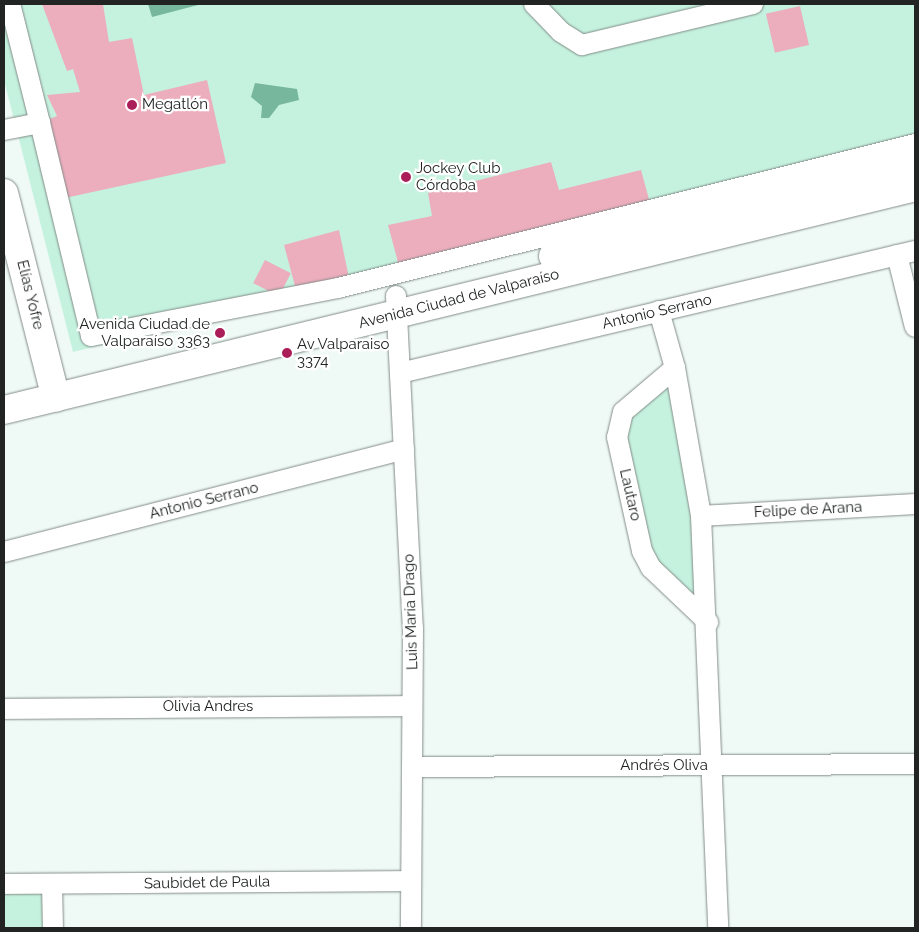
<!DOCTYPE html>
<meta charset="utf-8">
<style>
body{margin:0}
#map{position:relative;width:919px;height:932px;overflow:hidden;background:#eff9f5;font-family:Raleway,sans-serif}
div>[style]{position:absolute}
.green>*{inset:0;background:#c5f2df;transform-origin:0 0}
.water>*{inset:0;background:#76b79e}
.building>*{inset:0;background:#ecadbd;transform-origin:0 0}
.roads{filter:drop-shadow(0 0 1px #838c88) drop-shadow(0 0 1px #838c88)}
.minor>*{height:20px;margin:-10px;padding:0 10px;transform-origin:10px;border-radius:10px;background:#fff}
.secondary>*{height:28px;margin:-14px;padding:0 14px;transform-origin:14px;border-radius:14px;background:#fff}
.dots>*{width:14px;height:14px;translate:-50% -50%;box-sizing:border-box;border:2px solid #fff;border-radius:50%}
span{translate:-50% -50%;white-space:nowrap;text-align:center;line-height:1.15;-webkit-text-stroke:4.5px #fff;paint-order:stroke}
.poi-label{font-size:15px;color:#212423}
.left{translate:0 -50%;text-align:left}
.right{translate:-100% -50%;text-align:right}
.street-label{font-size:15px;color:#212423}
.frame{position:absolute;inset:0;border:5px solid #212423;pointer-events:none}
</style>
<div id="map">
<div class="green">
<i style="clip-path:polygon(4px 4px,915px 4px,915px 144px,73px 352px,4px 80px)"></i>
<i style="clip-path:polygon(670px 384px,705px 607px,650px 555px,624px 422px)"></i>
<i style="left:4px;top:888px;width:42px;height:40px;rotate:1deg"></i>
</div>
<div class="water">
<i style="clip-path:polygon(148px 4px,202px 4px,152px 17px)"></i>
<i style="clip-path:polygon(255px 83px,297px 89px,299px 100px,279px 105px,269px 118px,261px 118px,262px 106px,251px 97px)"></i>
</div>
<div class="building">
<i style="clip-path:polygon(42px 4px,103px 4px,109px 42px,132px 38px,144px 95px,207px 80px,226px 163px,65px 198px,47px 120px,57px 116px,47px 95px,80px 92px,73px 69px,67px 71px)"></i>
<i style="left:800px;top:6px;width:40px;height:35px;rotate:77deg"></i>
<i style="clip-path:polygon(551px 162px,559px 190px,641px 170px,650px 203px,399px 266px,388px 225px,432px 216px,428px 193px)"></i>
<i style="clip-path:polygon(339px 230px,349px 278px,295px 286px,284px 245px)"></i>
<i style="left:265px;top:260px;width:29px;height:26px;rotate:27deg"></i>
</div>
<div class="roads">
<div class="minor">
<i style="left:534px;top:4px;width:39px;rotate:46deg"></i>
<i style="left:561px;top:32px;width:25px;rotate:32deg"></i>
<i style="left:582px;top:45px;width:176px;rotate:-13.5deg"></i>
<i style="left:40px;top:123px;width:219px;rotate:76.5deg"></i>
<i style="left:91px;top:336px;width:252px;rotate:-11deg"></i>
<i style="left:338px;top:288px;width:595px;rotate:-14.01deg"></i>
<i style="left:4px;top:130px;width:37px;rotate:-11deg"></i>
<i style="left:40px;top:123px;width:123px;rotate:-104.1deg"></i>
<i style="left:897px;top:255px;width:74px;rotate:76deg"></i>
<i style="left:396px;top:296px;width:332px;rotate:87.1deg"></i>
<i style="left:413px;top:628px;width:300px;rotate:90.4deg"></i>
<i style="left:659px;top:311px;width:59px;rotate:74.3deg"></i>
<i style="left:675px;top:368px;width:150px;rotate:80deg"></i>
<i style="left:701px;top:516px;width:412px;rotate:87.6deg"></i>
<i style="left:675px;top:368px;width:68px;rotate:139.8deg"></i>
<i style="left:623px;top:412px;width:26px;rotate:103deg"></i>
<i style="left:617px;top:437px;width:117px;rotate:77.6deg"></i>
<i style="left:642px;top:551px;width:19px;rotate:62deg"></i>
<i style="left:651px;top:568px;width:79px;rotate:43.5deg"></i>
<i style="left:400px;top:373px;width:529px;rotate:-13.33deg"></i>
<i style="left:701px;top:516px;width:214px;rotate:-3.2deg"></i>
<i style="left:4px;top:552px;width:413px;rotate:-14.4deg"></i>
<i style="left:4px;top:709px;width:408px;rotate:-0.4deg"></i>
<i style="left:412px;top:767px;width:503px;rotate:-0.34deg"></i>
<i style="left:4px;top:884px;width:407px;rotate:-0.4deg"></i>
<i style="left:52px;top:885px;width:43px;rotate:88.7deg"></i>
</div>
<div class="secondary">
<i style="left:4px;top:193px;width:211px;rotate:75.8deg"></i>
<i style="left:553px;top:256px;width:373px;rotate:-14.1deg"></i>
<i style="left:4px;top:410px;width:938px;rotate:-13.75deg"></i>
</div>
</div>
<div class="dots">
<i style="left:132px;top:105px;background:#ab1d59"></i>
<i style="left:406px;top:177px;background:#ab1d59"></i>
<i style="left:220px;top:333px;background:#ab1d59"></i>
<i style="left:287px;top:353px;background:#ab1d59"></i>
</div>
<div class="poi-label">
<span class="left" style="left:142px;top:105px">Megatlón</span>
<span class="left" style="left:416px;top:177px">Jockey Club<br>Córdoba</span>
<span class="right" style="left:210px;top:333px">Avenida Ciudad de<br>Valparaíso 3363</span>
<span class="left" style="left:297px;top:353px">Av Valparaiso<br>3374</span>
</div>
<div class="street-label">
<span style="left:30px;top:295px;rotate:76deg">Elías Yofre</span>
<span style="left:459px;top:299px;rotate:-14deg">Avenida Ciudad de Valparaíso</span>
<span style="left:657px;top:312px;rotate:-13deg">Antonio Serrano</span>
<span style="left:630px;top:495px;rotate:77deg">Lautaro</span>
<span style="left:204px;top:501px;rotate:-14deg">Antonio Serrano</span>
<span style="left:808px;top:510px;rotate:-3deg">Felipe de Arana</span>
<span style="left:411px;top:612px;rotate:-92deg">Luis María Drago</span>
<span style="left:208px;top:707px">Olivia Andres</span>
<span style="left:664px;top:766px">Andrés Oliva</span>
<span style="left:207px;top:883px;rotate:-1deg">Saubidet de Paula</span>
</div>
<div class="frame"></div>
</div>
